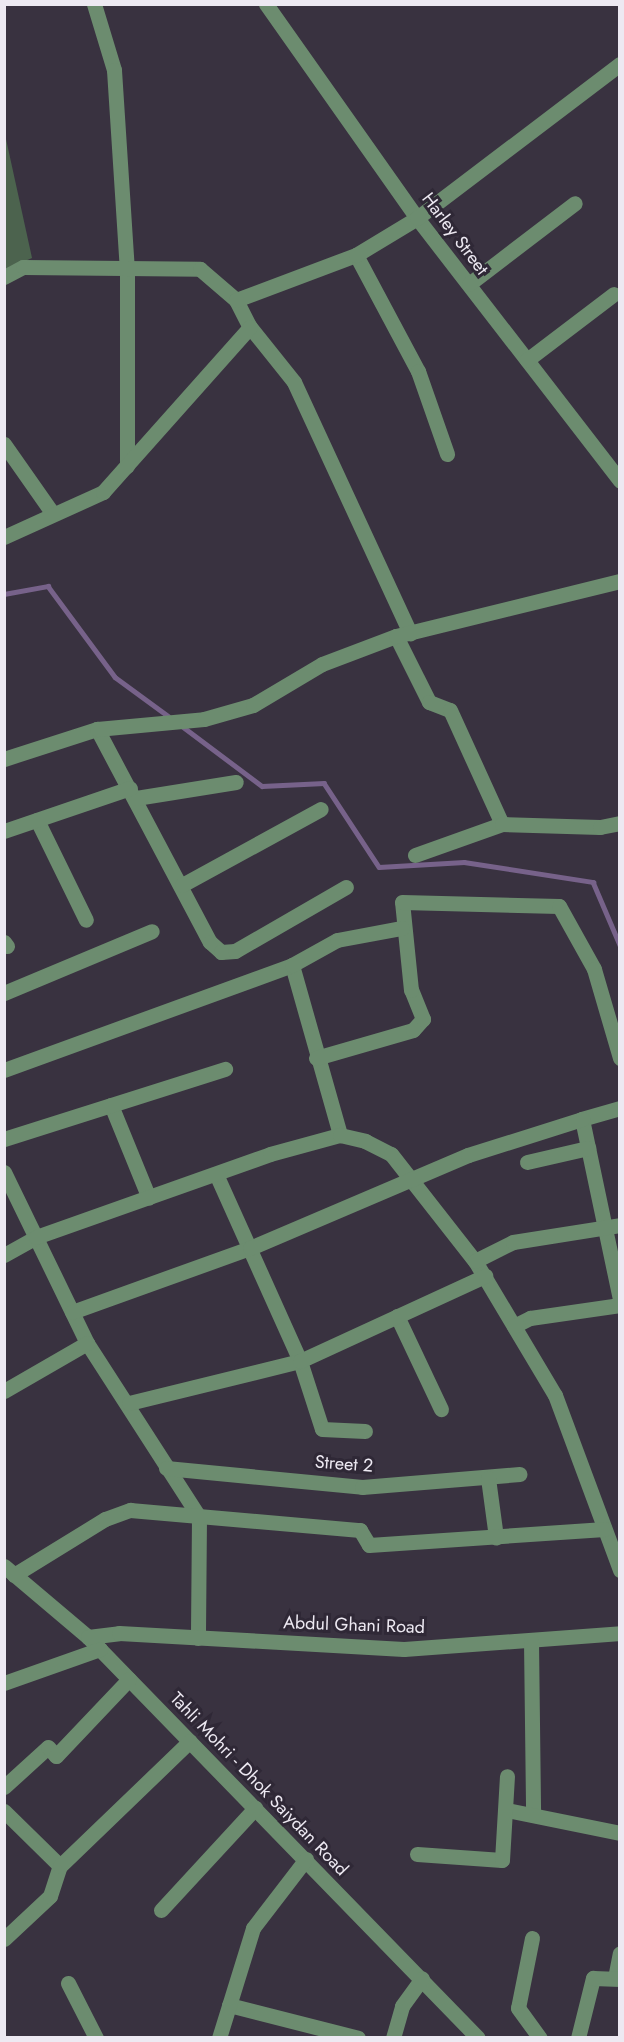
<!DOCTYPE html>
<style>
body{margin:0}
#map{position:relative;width:624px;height:2042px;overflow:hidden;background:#393240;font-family:Jost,sans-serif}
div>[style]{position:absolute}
.green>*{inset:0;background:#4c634e}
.stream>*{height:4.5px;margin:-2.25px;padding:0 2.25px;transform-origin:2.25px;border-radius:2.25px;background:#77628a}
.minor>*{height:15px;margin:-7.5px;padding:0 7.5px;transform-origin:7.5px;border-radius:7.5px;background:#6c8c6f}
span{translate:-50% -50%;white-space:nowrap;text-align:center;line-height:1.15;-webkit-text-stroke:6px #2f2836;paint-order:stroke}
.street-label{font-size:18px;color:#ede9f2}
.frame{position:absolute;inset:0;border:6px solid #ede9f2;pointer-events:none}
</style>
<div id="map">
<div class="green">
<i style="clip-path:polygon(4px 130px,32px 258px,5px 270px,4px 270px)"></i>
</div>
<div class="stream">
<i style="left:4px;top:594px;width:45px;rotate:-10.3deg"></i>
<i style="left:48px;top:586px;width:113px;rotate:53.6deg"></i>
<i style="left:115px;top:677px;width:66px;rotate:36.3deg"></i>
<i style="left:182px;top:726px;width:100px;rotate:36.9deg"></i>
<i style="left:262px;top:786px;width:62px;rotate:-2.8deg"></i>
<i style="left:324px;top:783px;width:100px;rotate:56.8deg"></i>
<i style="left:379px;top:867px;width:85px;rotate:-3.4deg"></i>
<i style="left:464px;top:862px;width:131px;rotate:8.8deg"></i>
<i style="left:593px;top:882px;width:69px;rotate:66.8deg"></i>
</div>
<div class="minor">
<i style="left:94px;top:4px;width:69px;rotate:73.1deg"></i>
<i style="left:114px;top:70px;width:199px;rotate:86.3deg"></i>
<i style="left:127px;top:269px;width:197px;rotate:90deg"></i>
<i style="left:266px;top:4px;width:262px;rotate:54.8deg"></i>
<i style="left:417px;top:218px;width:332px;rotate:52.3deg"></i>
<i style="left:356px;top:255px;width:132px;rotate:61.9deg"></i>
<i style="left:418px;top:371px;width:88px;rotate:70.7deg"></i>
<i style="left:4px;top:277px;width:21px;rotate:-28deg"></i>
<i style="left:23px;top:267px;width:177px;rotate:0.6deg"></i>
<i style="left:200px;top:269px;width:48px;rotate:40.7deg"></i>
<i style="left:236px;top:300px;width:30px;rotate:63deg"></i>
<i style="left:250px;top:327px;width:70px;rotate:51.3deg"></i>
<i style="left:294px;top:382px;width:277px;rotate:65.2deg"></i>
<i style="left:469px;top:284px;width:133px;rotate:-37.4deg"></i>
<i style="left:236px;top:300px;width:128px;rotate:-20.6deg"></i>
<i style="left:356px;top:255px;width:71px;rotate:-31.2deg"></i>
<i style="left:417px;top:218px;width:255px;rotate:-37.2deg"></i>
<i style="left:527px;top:360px;width:109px;rotate:-37.2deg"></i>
<i style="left:4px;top:444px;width:85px;rotate:55deg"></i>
<i style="left:4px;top:537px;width:109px;rotate:-24.4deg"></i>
<i style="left:103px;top:492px;width:221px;rotate:-48.3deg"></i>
<i style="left:396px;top:636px;width:74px;rotate:63.4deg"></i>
<i style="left:429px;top:702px;width:22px;rotate:21deg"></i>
<i style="left:450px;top:710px;width:125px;rotate:65.5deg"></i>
<i style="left:97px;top:729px;width:241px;rotate:62.1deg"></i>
<i style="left:210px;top:942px;width:15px;rotate:42deg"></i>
<i style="left:221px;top:952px;width:14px;rotate:-4deg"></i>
<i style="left:235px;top:951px;width:128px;rotate:-30deg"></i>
<i style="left:4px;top:759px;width:98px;rotate:-17.9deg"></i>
<i style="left:97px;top:729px;width:107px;rotate:-5.3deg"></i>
<i style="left:204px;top:719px;width:51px;rotate:-15.9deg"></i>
<i style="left:253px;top:705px;width:80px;rotate:-30.7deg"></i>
<i style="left:322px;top:664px;width:79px;rotate:-20.7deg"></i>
<i style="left:396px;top:636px;width:231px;rotate:-13.8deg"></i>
<i style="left:136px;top:798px;width:101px;rotate:-9.1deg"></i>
<i style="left:37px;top:820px;width:111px;rotate:63.9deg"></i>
<i style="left:4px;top:831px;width:133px;rotate:-18.8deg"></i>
<i style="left:415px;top:855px;width:92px;rotate:-19.6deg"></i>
<i style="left:502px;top:824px;width:98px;rotate:1.8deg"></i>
<i style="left:600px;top:827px;width:20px;rotate:-11deg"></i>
<i style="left:182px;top:885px;width:158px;rotate:-28.7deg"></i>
<i style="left:4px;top:942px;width:5px;rotate:53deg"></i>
<i style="left:292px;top:965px;width:177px;rotate:74.2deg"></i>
<i style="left:4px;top:993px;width:160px;rotate:-22.7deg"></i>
<i style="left:316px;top:1058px;width:101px;rotate:-16.1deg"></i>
<i style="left:413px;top:1030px;width:15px;rotate:-48deg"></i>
<i style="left:423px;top:1019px;width:31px;rotate:-112deg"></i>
<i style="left:411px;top:990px;width:88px;rotate:-95.8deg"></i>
<i style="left:402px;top:902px;width:157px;rotate:1.5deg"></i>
<i style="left:559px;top:906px;width:72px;rotate:60.9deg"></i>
<i style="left:594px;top:969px;width:93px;rotate:73.7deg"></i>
<i style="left:4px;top:1070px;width:307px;rotate:-20deg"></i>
<i style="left:292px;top:965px;width:51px;rotate:-29.1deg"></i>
<i style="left:337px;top:940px;width:66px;rotate:-10.5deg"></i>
<i style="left:111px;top:1105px;width:100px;rotate:67.8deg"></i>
<i style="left:620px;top:1108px;width:40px;rotate:164deg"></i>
<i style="left:582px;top:1119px;width:184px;rotate:78.1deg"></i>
<i style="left:4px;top:1139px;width:232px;rotate:-17.6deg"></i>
<i style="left:527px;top:1162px;width:63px;rotate:-12.9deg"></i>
<i style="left:4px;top:1172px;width:190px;rotate:64.1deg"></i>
<i style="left:87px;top:1343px;width:207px;rotate:57.2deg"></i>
<i style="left:199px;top:1517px;width:121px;rotate:90.5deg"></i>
<i style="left:216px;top:1174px;width:205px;rotate:65.8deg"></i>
<i style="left:300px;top:1361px;width:71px;rotate:72.1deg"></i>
<i style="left:322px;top:1429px;width:43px;rotate:2.7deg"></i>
<i style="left:4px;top:1255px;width:37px;rotate:-29deg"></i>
<i style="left:36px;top:1237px;width:248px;rotate:-19.5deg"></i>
<i style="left:270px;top:1154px;width:73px;rotate:-15.2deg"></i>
<i style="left:340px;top:1135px;width:26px;rotate:13deg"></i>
<i style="left:365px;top:1141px;width:29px;rotate:27deg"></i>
<i style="left:391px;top:1154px;width:136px;rotate:51.9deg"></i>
<i style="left:475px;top:1261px;width:156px;rotate:59.2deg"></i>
<i style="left:555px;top:1395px;width:187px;rotate:69.6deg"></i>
<i style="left:475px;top:1261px;width:42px;rotate:-26.6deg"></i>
<i style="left:513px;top:1242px;width:108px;rotate:-9deg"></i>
<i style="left:72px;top:1312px;width:189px;rotate:-19.8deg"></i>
<i style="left:250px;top:1248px;width:237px;rotate:-23.1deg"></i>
<i style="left:468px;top:1155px;width:120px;rotate:-17.5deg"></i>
<i style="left:397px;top:1316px;width:103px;rotate:64.7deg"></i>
<i style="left:514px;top:1326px;width:18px;rotate:-27deg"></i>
<i style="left:530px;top:1318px;width:91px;rotate:-8.2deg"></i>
<i style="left:4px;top:1391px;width:96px;rotate:-30deg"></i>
<i style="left:129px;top:1403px;width:176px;rotate:-13.8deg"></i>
<i style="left:300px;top:1361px;width:204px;rotate:-24.7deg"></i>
<i style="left:166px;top:1468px;width:197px;rotate:5.5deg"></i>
<i style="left:362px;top:1487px;width:158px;rotate:-4.7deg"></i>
<i style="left:488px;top:1478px;width:60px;rotate:82.3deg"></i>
<i style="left:4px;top:1566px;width:110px;rotate:40.2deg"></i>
<i style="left:88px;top:1637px;width:559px;rotate:45.8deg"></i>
<i style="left:14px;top:1575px;width:107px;rotate:-31.6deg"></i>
<i style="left:105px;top:1519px;width:27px;rotate:-20deg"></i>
<i style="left:130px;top:1510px;width:231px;rotate:5deg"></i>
<i style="left:360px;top:1530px;width:17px;rotate:59deg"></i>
<i style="left:369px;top:1545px;width:236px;rotate:-3.9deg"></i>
<i style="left:88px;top:1637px;width:31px;rotate:-7deg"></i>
<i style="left:119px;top:1633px;width:285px;rotate:3.2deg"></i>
<i style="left:404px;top:1649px;width:217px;rotate:-4.2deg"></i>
<i style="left:531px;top:1641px;width:174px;rotate:89.3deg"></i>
<i style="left:4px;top:1683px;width:102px;rotate:-19.5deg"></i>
<i style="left:4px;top:1787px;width:59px;rotate:-42.3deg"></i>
<i style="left:48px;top:1747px;width:12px;rotate:48deg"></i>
<i style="left:56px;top:1756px;width:106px;rotate:-46.5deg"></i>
<i style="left:507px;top:1810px;width:115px;rotate:11.5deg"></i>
<i style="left:4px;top:1811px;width:78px;rotate:44.5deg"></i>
<i style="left:417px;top:1854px;width:85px;rotate:4deg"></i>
<i style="left:502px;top:1860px;width:84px;rotate:-86.6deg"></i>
<i style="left:161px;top:1910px;width:139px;rotate:-47.3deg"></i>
<i style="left:532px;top:1938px;width:71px;rotate:101.3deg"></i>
<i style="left:518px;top:2008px;width:37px;rotate:54deg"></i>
<i style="left:4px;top:1939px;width:63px;rotate:-43.1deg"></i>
<i style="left:50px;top:1896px;width:32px;rotate:-72deg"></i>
<i style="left:60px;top:1866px;width:180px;rotate:-43.9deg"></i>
<i style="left:615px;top:1978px;width:25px;rotate:-79deg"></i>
<i style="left:68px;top:1983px;width:62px;rotate:63deg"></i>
<i style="left:229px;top:2005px;width:133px;rotate:14.3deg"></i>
<i style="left:219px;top:2038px;width:115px;rotate:-72.8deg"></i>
<i style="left:253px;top:1928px;width:87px;rotate:-52.5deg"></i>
<i style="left:393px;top:2038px;width:33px;rotate:-74deg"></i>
<i style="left:402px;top:2006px;width:34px;rotate:-54deg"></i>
<i style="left:578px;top:2038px;width:62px;rotate:-76deg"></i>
<i style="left:593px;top:1978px;width:27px;rotate:2deg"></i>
</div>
<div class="street-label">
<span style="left:455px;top:234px;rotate:53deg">Harley Street</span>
<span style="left:344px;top:1464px;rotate:4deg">Street 2</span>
<span style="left:354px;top:1625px;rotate:2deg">Abdul Ghani Road</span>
<span style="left:259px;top:1784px;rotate:46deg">Tahli Mohri - Dhok Saiydan Road</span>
</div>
<div class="frame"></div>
</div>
